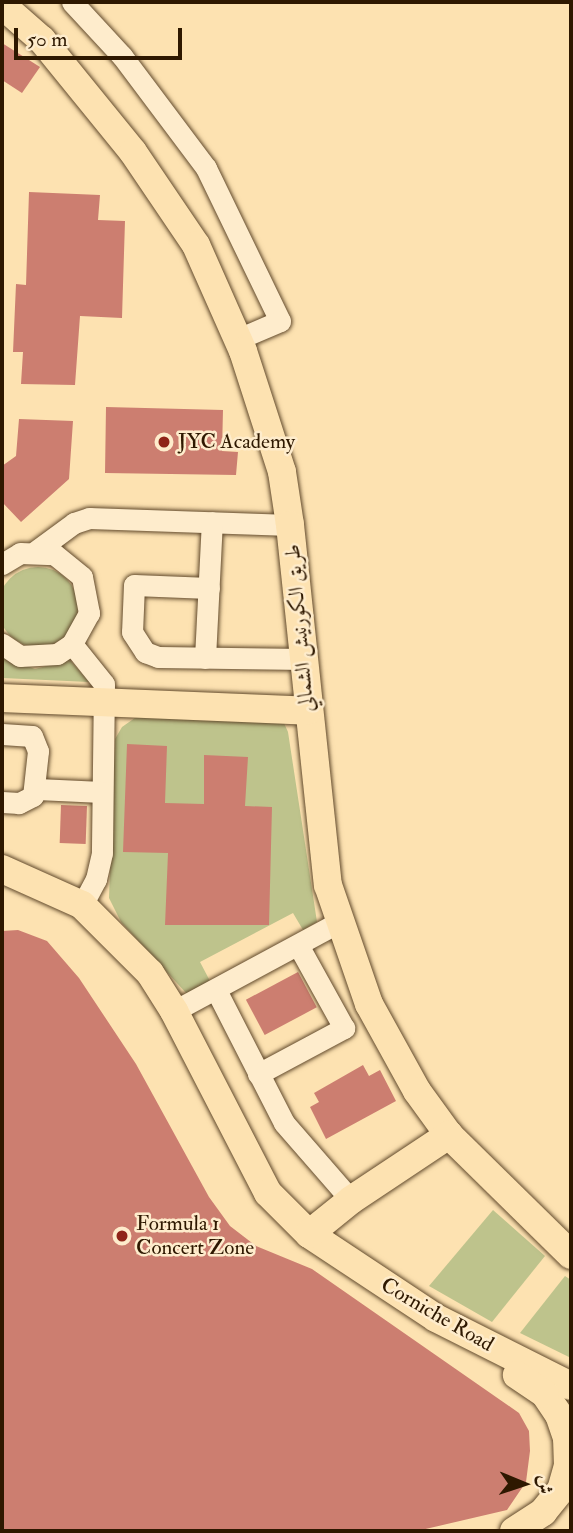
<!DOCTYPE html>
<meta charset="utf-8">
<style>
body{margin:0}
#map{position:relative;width:573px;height:1533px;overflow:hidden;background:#fde2b1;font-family:"IM FELL Double Pica",Amiri,serif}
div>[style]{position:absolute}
.green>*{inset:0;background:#bec38c}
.round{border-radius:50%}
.building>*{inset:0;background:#cc7e70;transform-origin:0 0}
.roads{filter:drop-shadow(0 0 2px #624a2c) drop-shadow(0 0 2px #624a2c)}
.minor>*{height:21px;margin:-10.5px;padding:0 10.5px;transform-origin:10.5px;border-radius:10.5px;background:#feeccc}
.major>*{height:28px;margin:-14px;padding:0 14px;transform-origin:14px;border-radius:14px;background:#fde2b1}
.dots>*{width:19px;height:19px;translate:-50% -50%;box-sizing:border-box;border:4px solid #feeccc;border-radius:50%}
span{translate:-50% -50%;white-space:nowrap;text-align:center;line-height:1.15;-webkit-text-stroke:5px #feeccc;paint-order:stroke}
.poi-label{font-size:21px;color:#2e1800}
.left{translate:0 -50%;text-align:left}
.street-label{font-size:21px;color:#2e1800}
.frame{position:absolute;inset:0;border:4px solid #2e1800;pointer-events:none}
.north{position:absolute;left:489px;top:1449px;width:70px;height:70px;-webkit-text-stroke:5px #feeccc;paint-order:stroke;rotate:92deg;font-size:19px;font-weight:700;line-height:28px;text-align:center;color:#2e1800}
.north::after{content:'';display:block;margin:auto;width:24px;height:32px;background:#2e1800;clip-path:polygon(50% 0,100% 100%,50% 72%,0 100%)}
.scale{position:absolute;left:14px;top:28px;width:168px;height:32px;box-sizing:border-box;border:4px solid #2e1800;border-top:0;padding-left:9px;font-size:21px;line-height:24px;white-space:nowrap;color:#2e1800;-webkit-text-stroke:5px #feeccc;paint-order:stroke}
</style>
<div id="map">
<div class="green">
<i class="round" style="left:-2px;top:567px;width:80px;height:80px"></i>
<i style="clip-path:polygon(2px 657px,35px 669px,70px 660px,89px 682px,2px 678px)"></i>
<i style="clip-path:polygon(142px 713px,284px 723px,288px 732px,317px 922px,303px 930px,293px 913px,200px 962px,210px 981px,187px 994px,121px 922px,109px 898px,115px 739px,122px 727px)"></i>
<i style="clip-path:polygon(493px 1210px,545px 1256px,492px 1322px,429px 1286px)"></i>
<i style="clip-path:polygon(565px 1276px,571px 1280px,571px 1358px,520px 1333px)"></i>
</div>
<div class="building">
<i style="clip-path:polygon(2px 43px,40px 67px,22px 93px,2px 80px)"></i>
<i style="clip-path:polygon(29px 192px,100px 195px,98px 220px,125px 221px,122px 318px,80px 316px,75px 385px,21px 384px,23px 352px,13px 352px,16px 284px,26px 285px)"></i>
<i style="clip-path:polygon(106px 407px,223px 410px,222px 451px,238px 452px,236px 475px,105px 473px)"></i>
<i style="clip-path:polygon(19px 419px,73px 421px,69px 479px,21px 522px,2px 502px,2px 466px,16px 456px)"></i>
<i style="clip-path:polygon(127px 744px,167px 746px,165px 803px,204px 804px,204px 755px,248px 757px,245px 806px,272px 807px,269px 925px,165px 925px,168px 853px,123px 852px)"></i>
<i style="left:61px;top:805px;width:26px;height:38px;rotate:2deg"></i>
<i style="clip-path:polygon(18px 930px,47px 941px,79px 978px,136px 1064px,209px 1197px,230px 1226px,256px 1246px,312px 1269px,519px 1413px,529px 1431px,530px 1451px,526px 1482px,507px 1510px,417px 1531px,2px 1531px,2px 931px)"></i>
<i style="left:298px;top:972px;width:40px;height:59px;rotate:62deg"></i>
<i style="clip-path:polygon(363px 1065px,369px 1076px,380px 1070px,396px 1101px,326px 1139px,310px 1107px,319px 1102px,314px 1093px)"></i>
</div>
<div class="roads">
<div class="minor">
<i style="left:72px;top:2px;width:74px;rotate:47.2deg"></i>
<i style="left:122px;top:56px;width:140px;rotate:53.1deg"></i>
<i style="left:206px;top:168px;width:170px;rotate:64.2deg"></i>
<i style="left:280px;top:321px;width:46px;rotate:156.8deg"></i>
<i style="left:36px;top:551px;width:47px;rotate:-36.4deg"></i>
<i style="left:74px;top:523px;width:16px;rotate:-18deg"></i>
<i style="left:89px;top:518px;width:201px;rotate:2deg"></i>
<i style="left:2px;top:564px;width:21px;rotate:-31deg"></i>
<i style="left:20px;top:553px;width:34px;rotate:2deg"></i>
<i style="left:54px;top:554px;width:36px;rotate:39deg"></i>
<i style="left:82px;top:577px;width:37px;rotate:79deg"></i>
<i style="left:89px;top:613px;width:35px;rotate:119deg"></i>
<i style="left:72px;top:644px;width:18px;rotate:146deg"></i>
<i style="left:57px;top:654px;width:37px;rotate:177deg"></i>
<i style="left:20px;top:656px;width:22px;rotate:-146deg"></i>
<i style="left:209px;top:588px;width:75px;rotate:-177.7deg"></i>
<i style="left:134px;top:585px;width:47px;rotate:92.4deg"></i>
<i style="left:132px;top:632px;width:24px;rotate:57deg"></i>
<i style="left:145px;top:652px;width:14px;rotate:21deg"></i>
<i style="left:158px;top:657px;width:146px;rotate:0.8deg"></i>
<i style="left:72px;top:644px;width:51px;rotate:51.3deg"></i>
<i style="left:104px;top:684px;width:169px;rotate:90.7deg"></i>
<i style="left:102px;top:853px;width:27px;rotate:103deg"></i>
<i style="left:96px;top:879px;width:30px;rotate:118deg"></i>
<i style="left:205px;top:658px;width:136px;rotate:-87.1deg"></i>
<i style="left:2px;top:734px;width:30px;rotate:4deg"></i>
<i style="left:32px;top:736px;width:16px;rotate:68deg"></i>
<i style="left:38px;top:751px;width:45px;rotate:96.3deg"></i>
<i style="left:33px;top:796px;width:16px;rotate:153deg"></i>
<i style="left:19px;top:803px;width:17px;rotate:-177deg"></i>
<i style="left:37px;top:789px;width:65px;rotate:2.6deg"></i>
<i style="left:216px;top:990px;width:149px;rotate:62.9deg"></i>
<i style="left:284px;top:1123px;width:102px;rotate:49deg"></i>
<i style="left:174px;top:1011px;width:187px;rotate:-28.3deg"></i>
<i style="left:258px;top:1074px;width:98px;rotate:-28.1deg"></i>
<i style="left:344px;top:1028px;width:95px;rotate:-119deg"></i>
</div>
<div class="major">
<i style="left:2px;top:5px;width:53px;rotate:41.2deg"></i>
<i style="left:42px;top:40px;width:144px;rotate:50.9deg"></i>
<i style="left:133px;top:152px;width:112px;rotate:55.9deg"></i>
<i style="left:196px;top:245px;width:116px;rotate:66.1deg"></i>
<i style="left:243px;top:351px;width:127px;rotate:72.1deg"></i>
<i style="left:282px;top:472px;width:54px;rotate:81.4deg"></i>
<i style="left:290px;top:525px;width:362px;rotate:84deg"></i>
<i style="left:328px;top:885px;width:126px;rotate:71deg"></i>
<i style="left:369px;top:1004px;width:99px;rotate:61.1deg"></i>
<i style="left:417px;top:1091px;width:54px;rotate:54deg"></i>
<i style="left:449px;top:1135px;width:171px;rotate:44.5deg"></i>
<i style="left:2px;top:698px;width:305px;rotate:2.4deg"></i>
<i style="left:2px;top:869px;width:88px;rotate:24.2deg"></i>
<i style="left:82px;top:905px;width:96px;rotate:45deg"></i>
<i style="left:150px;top:973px;width:45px;rotate:57.7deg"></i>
<i style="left:174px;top:1011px;width:205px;rotate:62.7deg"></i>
<i style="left:268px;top:1193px;width:58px;rotate:45deg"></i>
<i style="left:309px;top:1234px;width:152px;rotate:33.5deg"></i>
<i style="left:436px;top:1318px;width:151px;rotate:26.7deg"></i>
<i style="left:309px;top:1234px;width:54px;rotate:-39deg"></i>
<i style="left:351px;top:1200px;width:118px;rotate:-33.6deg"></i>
<i style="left:514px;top:1531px;width:35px;rotate:-33deg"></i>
<i style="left:543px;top:1512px;width:28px;rotate:-51deg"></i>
<i style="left:561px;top:1490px;width:25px;rotate:-74deg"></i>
<i style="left:568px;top:1466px;width:28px;rotate:-92deg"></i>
<i style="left:567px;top:1438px;width:24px;rotate:-109deg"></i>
<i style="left:559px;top:1415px;width:25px;rotate:-124deg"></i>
<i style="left:545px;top:1394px;width:34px;rotate:-146deg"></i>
</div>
</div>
<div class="dots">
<i style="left:164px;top:442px;background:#8f2418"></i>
<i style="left:122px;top:1236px;background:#8f2418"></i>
</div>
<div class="poi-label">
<span class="left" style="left:178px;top:442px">JYC Academy</span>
<span class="left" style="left:136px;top:1236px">Formula 1<br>Concert Zone</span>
</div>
<div class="street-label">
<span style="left:300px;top:628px;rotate:-95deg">طريق الكورنيش الشمالي</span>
<span style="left:437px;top:1315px;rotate:30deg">Corniche Road</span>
</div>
<div class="frame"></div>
<div class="north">ش</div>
<div class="scale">50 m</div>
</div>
